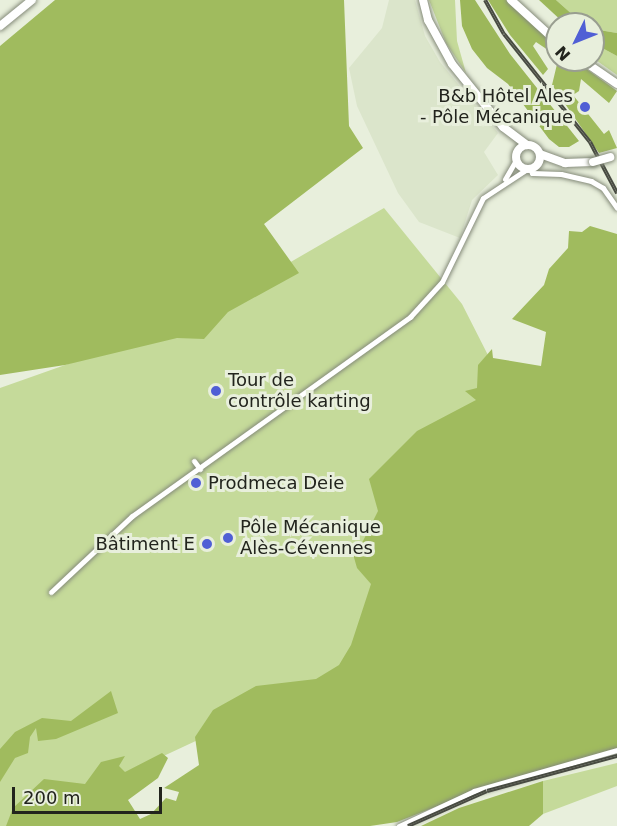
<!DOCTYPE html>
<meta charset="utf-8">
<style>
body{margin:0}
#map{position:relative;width:617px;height:826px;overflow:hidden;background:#e8efdc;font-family:"DejaVu Sans",sans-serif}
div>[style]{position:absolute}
.built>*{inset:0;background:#dbe5cb}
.green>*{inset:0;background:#c5da9a}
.forest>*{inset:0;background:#a0bb5e}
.water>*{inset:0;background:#9cb75a}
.roads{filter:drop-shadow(0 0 2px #858b7a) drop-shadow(0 0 2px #858b7a)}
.minor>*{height:5px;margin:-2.5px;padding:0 2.5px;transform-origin:2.5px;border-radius:2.5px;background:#fff}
.primary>*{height:8px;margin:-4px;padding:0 4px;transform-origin:4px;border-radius:4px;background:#fff}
.primary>.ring{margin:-4px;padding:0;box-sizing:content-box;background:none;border:8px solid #fff;border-radius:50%}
.rail>*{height:4px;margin-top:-2px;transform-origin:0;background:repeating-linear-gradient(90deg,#e8efdc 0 4.5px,#484b42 0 9px);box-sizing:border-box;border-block:2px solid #484b42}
.bridges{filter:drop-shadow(0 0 2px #858b7a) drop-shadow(0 0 2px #858b7a)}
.primary-bridge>*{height:8px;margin:-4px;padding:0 4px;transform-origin:4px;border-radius:4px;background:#fff}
.dots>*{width:16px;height:16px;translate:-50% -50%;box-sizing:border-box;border:3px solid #e8efdc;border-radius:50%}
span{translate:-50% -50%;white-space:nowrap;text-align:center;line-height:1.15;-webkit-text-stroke:6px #e8efdc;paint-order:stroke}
.poi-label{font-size:18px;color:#22241d}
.right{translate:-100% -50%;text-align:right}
.left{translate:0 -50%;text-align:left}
.north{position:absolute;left:545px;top:12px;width:60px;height:60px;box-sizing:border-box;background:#e8efdc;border:2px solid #999e90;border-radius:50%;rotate:227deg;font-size:16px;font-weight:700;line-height:24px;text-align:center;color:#22241d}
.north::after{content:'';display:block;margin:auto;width:21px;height:27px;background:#505fd5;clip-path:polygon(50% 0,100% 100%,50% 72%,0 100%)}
.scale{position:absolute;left:12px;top:787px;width:150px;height:27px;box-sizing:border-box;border:3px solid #22241d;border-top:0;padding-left:8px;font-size:18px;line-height:21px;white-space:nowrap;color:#22241d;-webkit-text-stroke:4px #e8efdc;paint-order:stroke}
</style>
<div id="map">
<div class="built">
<i style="clip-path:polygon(389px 0,415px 0,425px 36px,440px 62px,498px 133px,484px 152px,498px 175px,472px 200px,460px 238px,419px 222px,398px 193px,357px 106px,349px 68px,382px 28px)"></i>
</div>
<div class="green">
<i style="clip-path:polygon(429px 0,455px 0,457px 41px,466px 73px,446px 43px)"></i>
<i style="clip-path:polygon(556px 0,617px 0,617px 33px,593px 29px,593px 24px,583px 24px)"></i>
<i style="clip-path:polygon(593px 43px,617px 56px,617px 75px,593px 58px)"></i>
<i style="clip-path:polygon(384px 208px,462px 304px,493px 365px,473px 498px,327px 688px,230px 725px,140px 767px,42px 826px,0 826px,0 388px,133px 341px,218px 304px)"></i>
<i style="clip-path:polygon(617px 763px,617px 786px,543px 814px,543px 781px)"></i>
</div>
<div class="forest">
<i style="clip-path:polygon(55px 0,344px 0,349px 126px,363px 148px,264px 224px,299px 273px,228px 312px,204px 339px,177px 338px,65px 365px,0 375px,0 46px)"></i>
<i style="clip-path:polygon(488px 0,506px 0,557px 47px,557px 56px,536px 42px,533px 46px,548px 69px,543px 75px,510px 35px)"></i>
<i style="clip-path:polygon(558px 60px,574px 60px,617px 91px,609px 103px,581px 79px,579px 91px,573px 95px,604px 134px,609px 130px,617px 148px,599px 153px,552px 85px)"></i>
<i style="clip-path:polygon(590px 226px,617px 234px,617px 752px,496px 783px,397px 822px,370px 826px,6px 826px,13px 808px,44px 779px,85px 784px,101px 762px,125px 756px,119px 766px,125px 772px,162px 753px,168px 758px,158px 778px,128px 800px,140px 819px,151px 814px,166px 798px,176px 801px,179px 792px,164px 788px,199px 765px,195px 737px,213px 710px,256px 686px,316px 679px,339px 665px,351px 645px,371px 584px,357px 568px,351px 547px,361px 545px,378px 511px,369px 479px,417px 431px,476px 400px,465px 391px,477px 388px,478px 365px,492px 349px,493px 358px,541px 366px,546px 332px,512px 319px,544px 285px,549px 269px,568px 248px,569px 231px,582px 232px)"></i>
<i style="clip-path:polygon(111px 691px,118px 713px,56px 739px,38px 741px,36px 728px,30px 737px,28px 753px,15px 758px,0 782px,0 749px,15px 732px,42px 718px,71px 721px)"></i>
<i style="clip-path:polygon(543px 781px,543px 814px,529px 826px,421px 826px,459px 808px)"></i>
</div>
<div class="water">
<i style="clip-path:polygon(460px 0,475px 0,510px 54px,579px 141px,569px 147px,559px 147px,549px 139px,508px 84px,487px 68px,472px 49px,462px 26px)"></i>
<i style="clip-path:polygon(539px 0,556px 0,583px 24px,565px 24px)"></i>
<i style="clip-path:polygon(593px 29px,617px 33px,617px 56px,593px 43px)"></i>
</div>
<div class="roads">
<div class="minor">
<i style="left:530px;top:169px;width:4px;rotate:63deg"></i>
<i style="left:532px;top:173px;width:29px;rotate:2deg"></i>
<i style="left:561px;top:174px;width:31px;rotate:13deg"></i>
<i style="left:591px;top:181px;width:14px;rotate:30deg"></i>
<i style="left:603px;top:188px;width:24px;rotate:55deg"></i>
<i style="left:505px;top:179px;width:22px;rotate:-60deg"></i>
<i style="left:194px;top:461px;width:10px;rotate:53deg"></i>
<i style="left:51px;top:592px;width:111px;rotate:-43.2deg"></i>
<i style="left:132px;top:516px;width:342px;rotate:-35.6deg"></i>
<i style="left:410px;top:317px;width:47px;rotate:-47.6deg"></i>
<i style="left:442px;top:282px;width:93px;rotate:-64deg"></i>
<i style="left:483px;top:198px;width:53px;rotate:-33.4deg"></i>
<i style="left:399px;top:826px;width:83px;rotate:-25deg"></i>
<i style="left:474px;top:791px;width:149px;rotate:-16deg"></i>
</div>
<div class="primary">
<i style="left:423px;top:0;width:21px;rotate:76deg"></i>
<i style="left:428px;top:20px;width:50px;rotate:61.4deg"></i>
<i style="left:452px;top:64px;width:81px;rotate:51deg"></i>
<i style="left:503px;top:127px;width:30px;rotate:37deg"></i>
<i style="left:511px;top:0;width:62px;rotate:42.4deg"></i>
<i style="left:0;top:26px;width:41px;rotate:-39.1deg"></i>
<i style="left:582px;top:60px;width:42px;rotate:34.4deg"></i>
<i class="ring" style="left:516px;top:145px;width:16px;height:16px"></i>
<i style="left:540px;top:154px;width:27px;rotate:20deg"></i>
<i style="left:565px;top:163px;width:28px;rotate:-2deg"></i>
</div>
</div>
<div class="rail">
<i style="left:485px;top:0;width:39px;rotate:61deg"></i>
<i style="left:504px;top:34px;width:138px;rotate:51.5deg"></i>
<i style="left:590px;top:142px;width:58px;rotate:62.1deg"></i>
<i style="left:408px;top:826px;width:86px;rotate:-23.9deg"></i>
<i style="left:487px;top:791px;width:135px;rotate:-15.1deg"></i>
</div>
<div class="bridges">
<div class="primary-bridge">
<i style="left:593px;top:162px;width:18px;rotate:-16deg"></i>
</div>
</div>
<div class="dots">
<i style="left:585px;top:107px;background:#505fd5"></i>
<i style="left:216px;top:391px;background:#505fd5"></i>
<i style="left:196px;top:483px;background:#505fd5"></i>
<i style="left:228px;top:538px;background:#505fd5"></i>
<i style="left:207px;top:544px;background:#505fd5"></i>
</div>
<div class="poi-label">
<span class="right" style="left:573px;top:107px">B&amp;b Hôtel Ales<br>- Pôle Mécanique</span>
<span class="left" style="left:228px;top:391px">Tour de<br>contrôle karting</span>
<span class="left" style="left:208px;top:483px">Prodmeca Deie</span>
<span class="left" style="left:240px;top:538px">Pôle Mécanique<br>Alès-Cévennes</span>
<span class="right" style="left:195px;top:544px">Bâtiment E</span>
</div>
<div class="north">N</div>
<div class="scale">200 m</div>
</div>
